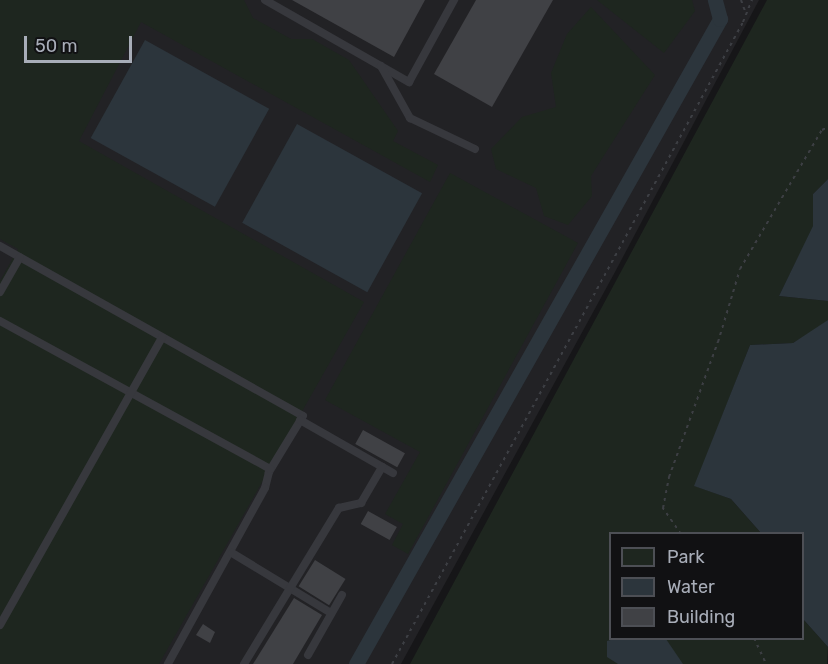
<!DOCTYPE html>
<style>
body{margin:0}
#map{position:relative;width:828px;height:664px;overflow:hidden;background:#161618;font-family:Rubik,sans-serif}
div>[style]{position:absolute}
.built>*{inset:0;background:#222225}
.green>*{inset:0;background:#1e261f}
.water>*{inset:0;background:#2c353c;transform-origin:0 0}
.canal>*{height:15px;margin:-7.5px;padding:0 7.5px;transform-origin:7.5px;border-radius:7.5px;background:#2c353c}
.building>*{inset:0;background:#404145;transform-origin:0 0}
.path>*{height:2px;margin-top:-1px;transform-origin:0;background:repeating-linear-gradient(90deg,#3d3f44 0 3px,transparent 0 7.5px)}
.lane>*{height:8px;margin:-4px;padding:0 4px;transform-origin:4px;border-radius:4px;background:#37383d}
span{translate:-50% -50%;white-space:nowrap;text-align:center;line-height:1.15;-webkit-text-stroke:4.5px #111113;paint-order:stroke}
.legend{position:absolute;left:609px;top:532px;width:195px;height:108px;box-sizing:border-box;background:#111113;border:2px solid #4d4f55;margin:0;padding:8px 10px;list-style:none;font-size:18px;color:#a8adb8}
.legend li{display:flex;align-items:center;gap:12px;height:30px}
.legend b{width:30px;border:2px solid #4d4f55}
.scale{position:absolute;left:24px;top:36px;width:108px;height:27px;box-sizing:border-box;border:3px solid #a8adb8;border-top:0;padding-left:8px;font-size:18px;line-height:21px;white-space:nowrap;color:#a8adb8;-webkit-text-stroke:4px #111113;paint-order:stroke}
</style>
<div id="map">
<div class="built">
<i style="clip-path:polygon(0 0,759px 0,615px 272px,401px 664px,0 664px)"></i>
</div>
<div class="green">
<i style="clip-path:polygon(0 0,244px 0,253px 18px,291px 39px,312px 39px,349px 60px,398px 131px,393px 141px,438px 165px,430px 182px,141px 22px,79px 141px,364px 302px,159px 664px,0 664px,0 281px,18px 249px,0 239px)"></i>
<i style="clip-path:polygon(597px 0,692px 0,695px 11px,664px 53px)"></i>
<i style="clip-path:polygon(767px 0,828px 0,828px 179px,813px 194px,814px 226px,779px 296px,828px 301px,828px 322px,793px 343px,750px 345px,695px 486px,731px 499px,761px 533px,610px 534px,610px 638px,802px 638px,803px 619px,828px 647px,827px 664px,410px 664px)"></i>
<i style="clip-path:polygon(591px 7px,655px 75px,591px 176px,592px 196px,568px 225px,544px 216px,536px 188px,496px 169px,491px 149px,522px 117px,556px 107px,551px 73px,567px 34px)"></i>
<i style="clip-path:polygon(450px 173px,578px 243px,408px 554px,392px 545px,403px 524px,385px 514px,420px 452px,325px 400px)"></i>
</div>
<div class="water">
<i style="left:145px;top:40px;width:142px;height:112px;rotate:29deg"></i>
<i style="left:297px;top:124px;width:143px;height:113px;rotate:29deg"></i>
<i style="clip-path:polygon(828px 179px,828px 301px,779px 296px,813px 226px,813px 194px)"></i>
<i style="clip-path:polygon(828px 320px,828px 647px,803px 619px,802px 534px,761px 533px,731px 499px,694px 486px,750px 345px,793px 343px)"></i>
<i style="clip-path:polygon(614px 639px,666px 639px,683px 664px,618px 664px,607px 657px,607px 641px)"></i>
</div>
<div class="canal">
<i style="left:356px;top:664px;width:741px;rotate:-60.56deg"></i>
<i style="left:720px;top:19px;width:20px;rotate:-105deg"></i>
</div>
<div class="building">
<i style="clip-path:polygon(292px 0,425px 0,394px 57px)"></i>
<i style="clip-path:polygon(476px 0,553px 0,492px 107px,434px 74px)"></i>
<i style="left:363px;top:430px;width:48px;height:16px;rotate:29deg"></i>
<i style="left:368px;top:511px;width:33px;height:15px;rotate:29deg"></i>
<i style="left:315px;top:560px;width:36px;height:31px;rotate:32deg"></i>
<i style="clip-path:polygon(294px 598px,322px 615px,293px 664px,253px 664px)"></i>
<i style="clip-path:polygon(203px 624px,215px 632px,210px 643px,196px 635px)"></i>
</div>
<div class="path">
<i style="left:741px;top:0;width:12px;rotate:70deg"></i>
<i style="left:681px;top:534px;width:32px;rotate:-125deg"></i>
<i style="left:663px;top:508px;width:32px;rotate:-79deg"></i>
<i style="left:669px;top:477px;width:144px;rotate:-70.1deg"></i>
<i style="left:718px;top:342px;width:76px;rotate:-73.2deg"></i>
<i style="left:740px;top:269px;width:161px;rotate:-59.5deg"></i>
<i style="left:822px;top:130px;width:7px;rotate:-27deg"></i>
<i style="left:754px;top:638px;width:29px;rotate:65deg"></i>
<i style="left:392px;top:664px;width:732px;rotate:-61.33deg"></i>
<i style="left:743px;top:22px;width:24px;rotate:-68deg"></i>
</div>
<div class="lane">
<i style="left:265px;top:0;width:166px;rotate:29.7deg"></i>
<i style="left:409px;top:82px;width:94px;rotate:-61.2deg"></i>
<i style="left:381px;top:66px;width:60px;rotate:60.9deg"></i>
<i style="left:410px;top:118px;width:72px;rotate:25.5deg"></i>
<i style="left:0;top:246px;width:347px;rotate:29.3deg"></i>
<i style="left:303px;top:416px;width:66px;rotate:121.3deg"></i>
<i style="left:269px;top:472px;width:16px;rotate:104deg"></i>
<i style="left:265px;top:488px;width:201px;rotate:118.9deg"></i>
<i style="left:0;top:292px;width:40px;rotate:-60.3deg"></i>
<i style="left:0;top:321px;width:308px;rotate:28.7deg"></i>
<i style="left:300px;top:420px;width:107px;rotate:29.7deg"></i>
<i style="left:232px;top:553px;width:116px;rotate:31.2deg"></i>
<i style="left:0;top:625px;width:330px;rotate:-60.6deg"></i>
<i style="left:308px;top:655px;width:69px;rotate:-60.5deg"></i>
<i style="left:244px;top:664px;width:183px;rotate:-58.7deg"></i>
<i style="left:339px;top:508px;width:23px;rotate:-13deg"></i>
<i style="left:361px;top:503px;width:42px;rotate:-59.7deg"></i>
</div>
<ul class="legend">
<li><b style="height:16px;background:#1e261f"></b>Park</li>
<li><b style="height:16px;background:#2c353c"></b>Water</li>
<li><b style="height:16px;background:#404145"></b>Building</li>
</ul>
<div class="scale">50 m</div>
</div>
